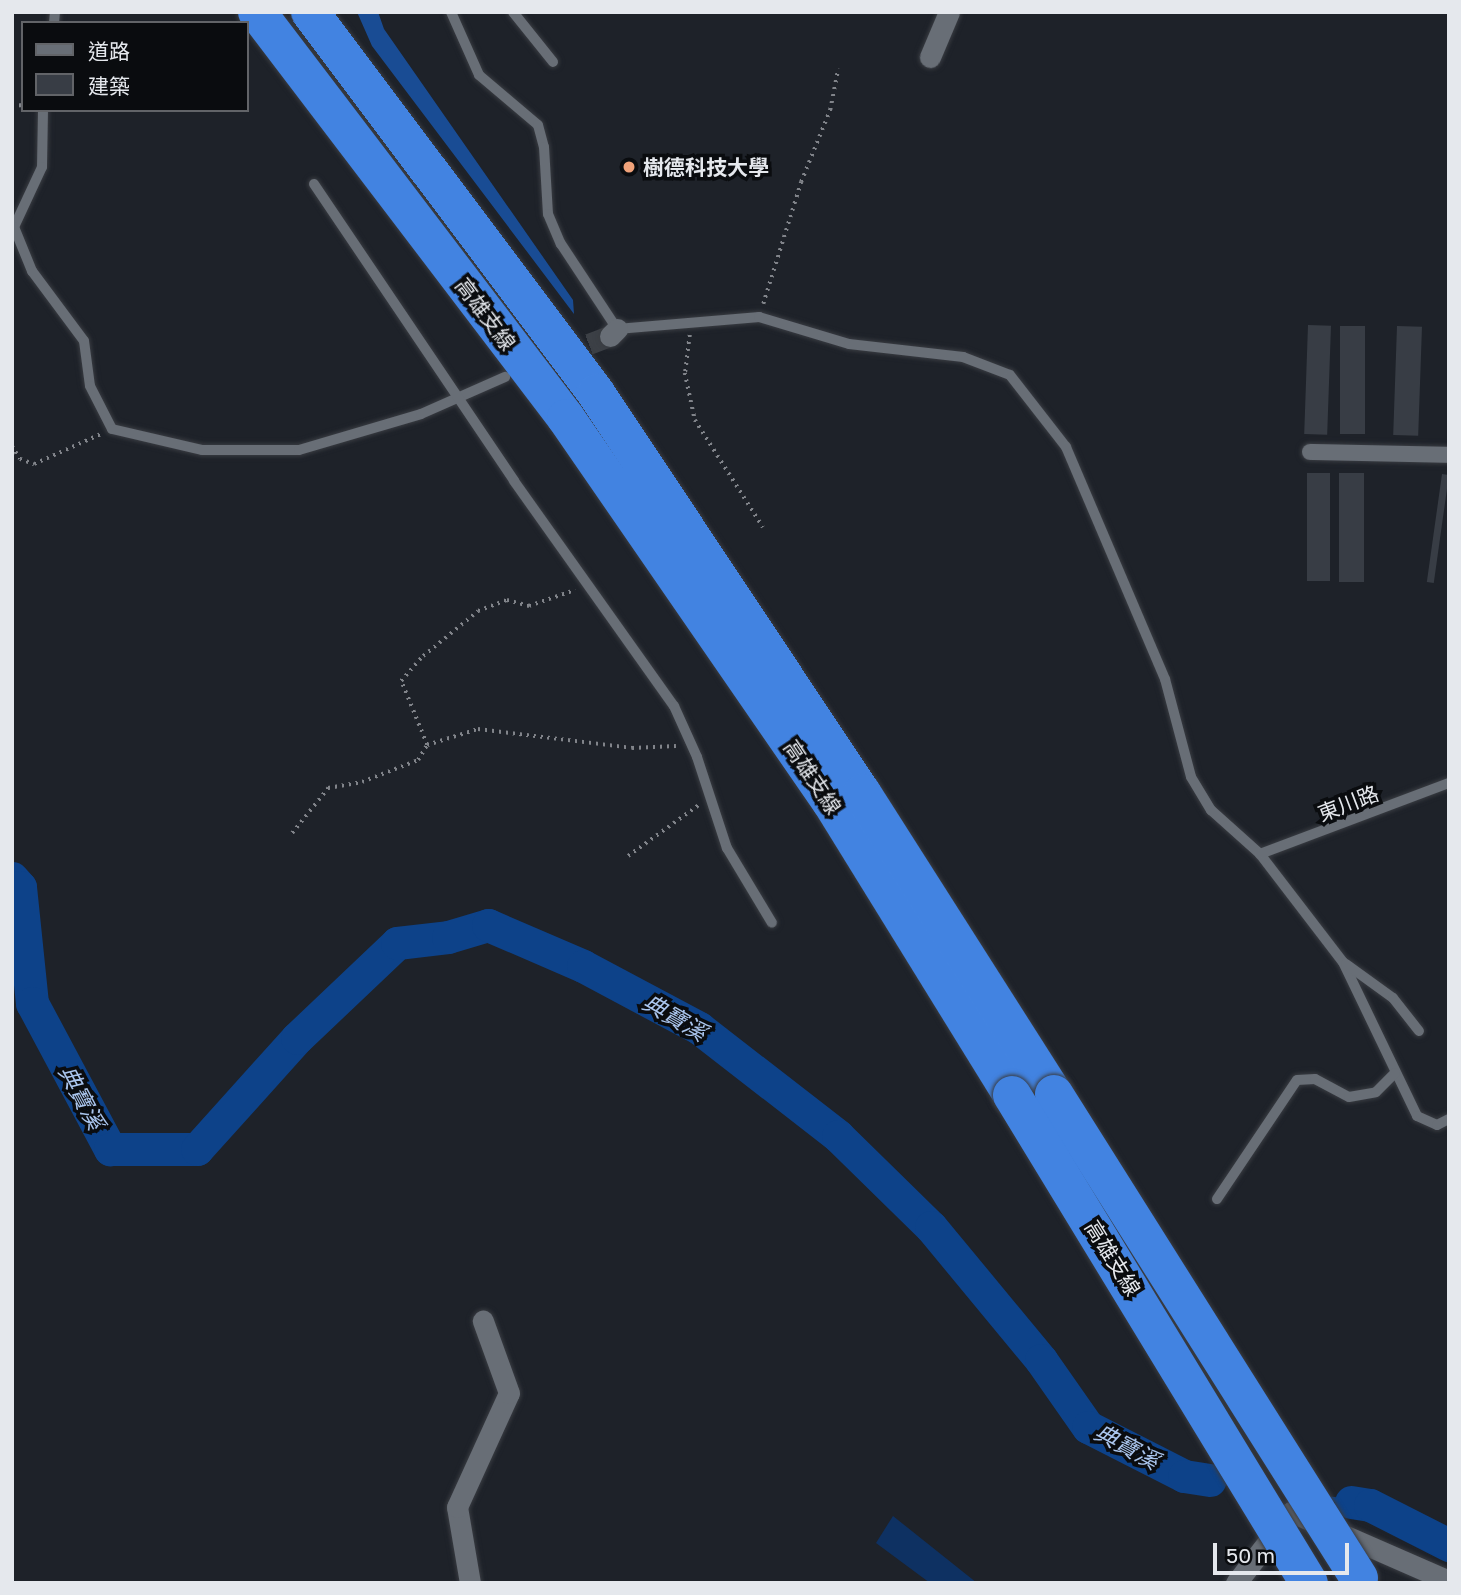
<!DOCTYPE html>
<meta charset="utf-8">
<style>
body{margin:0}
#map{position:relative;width:1461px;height:1595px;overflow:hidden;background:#1e2229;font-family:"Golos Text","Noto Sans TC",sans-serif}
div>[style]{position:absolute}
.green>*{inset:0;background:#0e3162}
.forest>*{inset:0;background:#194c94}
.stream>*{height:5px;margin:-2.5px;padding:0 2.5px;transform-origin:2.5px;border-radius:2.5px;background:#0d4289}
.river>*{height:33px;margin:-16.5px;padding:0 16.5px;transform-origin:16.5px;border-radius:16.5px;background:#0d4289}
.building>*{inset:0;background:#383d45;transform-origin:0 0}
.minor-tunnel>*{height:21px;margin-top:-10.5px;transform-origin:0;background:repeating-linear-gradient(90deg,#3c4046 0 21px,transparent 0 31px)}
.path>*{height:3.5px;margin-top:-1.75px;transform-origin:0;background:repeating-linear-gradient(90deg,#81848a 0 2px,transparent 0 7px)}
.roads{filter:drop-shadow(0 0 2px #393c42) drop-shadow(0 0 2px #393c42)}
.service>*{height:10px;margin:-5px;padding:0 5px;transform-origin:5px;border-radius:5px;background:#686e76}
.pedestrian>*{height:16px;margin:-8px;padding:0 8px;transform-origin:8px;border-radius:8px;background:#686e76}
.minor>*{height:21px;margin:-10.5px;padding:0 10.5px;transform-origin:10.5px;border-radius:10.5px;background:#686e76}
.motorway>*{height:38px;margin:-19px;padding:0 19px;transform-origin:19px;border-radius:19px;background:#4283e1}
.bridges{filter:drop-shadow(0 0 2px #393c42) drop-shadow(0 0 2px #393c42)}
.motorway-bridge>*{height:38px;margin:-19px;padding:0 19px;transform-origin:19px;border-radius:19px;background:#4283e1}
.dots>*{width:19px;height:19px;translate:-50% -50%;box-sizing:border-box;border:4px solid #0a0c0f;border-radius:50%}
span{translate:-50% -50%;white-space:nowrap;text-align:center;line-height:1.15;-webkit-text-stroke:7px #0a0c0f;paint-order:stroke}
.poi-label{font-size:21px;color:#e5e8ed;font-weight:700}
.left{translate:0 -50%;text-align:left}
.street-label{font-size:21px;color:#e5e8ed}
.water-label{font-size:23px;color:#a9c4ec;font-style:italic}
.frame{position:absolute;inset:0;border:14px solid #e5e8ed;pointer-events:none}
.legend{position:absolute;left:21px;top:21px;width:228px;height:91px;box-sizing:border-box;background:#0a0c0f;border:2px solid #626468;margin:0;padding:9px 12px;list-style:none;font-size:21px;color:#e5e8ed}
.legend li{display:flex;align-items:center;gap:14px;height:35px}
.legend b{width:35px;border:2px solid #626468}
.scale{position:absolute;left:1213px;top:1543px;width:136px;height:32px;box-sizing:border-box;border:4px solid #e5e8ed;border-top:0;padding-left:9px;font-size:21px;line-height:24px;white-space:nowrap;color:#e5e8ed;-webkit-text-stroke:5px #0a0c0f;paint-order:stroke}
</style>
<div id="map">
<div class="green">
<i style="clip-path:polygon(893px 1516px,977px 1583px,930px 1583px,876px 1543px)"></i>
</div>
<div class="forest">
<i style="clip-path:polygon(357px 12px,378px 12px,384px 29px,573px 300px,574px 314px,372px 46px)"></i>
</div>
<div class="stream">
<i style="left:1210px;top:1480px;width:21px;rotate:8deg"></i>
<i style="left:1327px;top:1498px;width:24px;rotate:9deg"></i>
</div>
<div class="river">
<i style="left:12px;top:878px;width:12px;rotate:48deg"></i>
<i style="left:20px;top:887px;width:117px;rotate:84.1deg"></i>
<i style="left:32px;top:1003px;width:166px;rotate:61.9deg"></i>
<i style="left:110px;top:1149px;width:87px"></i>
<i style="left:197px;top:1149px;width:149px;rotate:-48deg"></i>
<i style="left:297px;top:1038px;width:138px;rotate:-43.5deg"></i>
<i style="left:397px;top:943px;width:51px;rotate:-6.7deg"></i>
<i style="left:448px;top:937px;width:42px;rotate:-16.7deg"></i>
<i style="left:488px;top:925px;width:103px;rotate:23.3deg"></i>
<i style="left:583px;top:966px;width:132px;rotate:28.1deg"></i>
<i style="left:699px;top:1028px;width:176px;rotate:37.8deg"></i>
<i style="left:838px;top:1136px;width:130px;rotate:44.4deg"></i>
<i style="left:931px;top:1227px;width:173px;rotate:50.4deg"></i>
<i style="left:1041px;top:1360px;width:82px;rotate:55deg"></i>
<i style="left:1088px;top:1427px;width:108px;rotate:27deg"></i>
<i style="left:1184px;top:1476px;width:26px;rotate:9deg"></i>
<i style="left:1351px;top:1502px;width:19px;rotate:9deg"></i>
<i style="left:1370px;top:1505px;width:89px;rotate:26.9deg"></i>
</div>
<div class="building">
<i style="left:1308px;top:325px;width:23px;height:109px;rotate:2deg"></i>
<i style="left:1340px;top:326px;width:25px;height:108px"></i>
<i style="left:1397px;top:326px;width:25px;height:109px;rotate:2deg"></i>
<i style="left:1307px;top:473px;width:23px;height:108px"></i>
<i style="left:1339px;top:473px;width:25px;height:109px"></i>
<i style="left:1442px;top:474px;width:7px;height:109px;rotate:8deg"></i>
</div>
<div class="minor-tunnel">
<i style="left:560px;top:355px;width:53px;rotate:-20.8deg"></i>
</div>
<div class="path">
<i style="left:12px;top:106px;width:11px;rotate:-5deg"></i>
<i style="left:763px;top:304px;width:128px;rotate:-72.7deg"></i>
<i style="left:801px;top:182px;width:78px;rotate:-68.1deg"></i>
<i style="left:830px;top:110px;width:42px;rotate:-79deg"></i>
<i style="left:690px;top:335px;width:38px;rotate:97deg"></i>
<i style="left:685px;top:373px;width:48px;rotate:78deg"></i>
<i style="left:695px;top:420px;width:127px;rotate:57.6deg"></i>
<i style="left:12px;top:446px;width:15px;rotate:58deg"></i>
<i style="left:20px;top:459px;width:15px;rotate:20deg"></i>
<i style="left:34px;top:464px;width:73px;rotate:-24.1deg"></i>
<i style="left:427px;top:745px;width:53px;rotate:-17.4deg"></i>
<i style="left:478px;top:729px;width:155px;rotate:7deg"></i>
<i style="left:632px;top:748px;width:44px;rotate:-2.6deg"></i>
<i style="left:292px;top:833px;width:58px;rotate:-51.3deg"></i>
<i style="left:328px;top:788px;width:35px;rotate:-10deg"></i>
<i style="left:362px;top:782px;width:60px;rotate:-21.4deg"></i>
<i style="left:418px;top:760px;width:17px;rotate:-59deg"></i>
<i style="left:427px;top:745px;width:69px;rotate:-112.1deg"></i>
<i style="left:401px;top:681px;width:33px;rotate:-49deg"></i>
<i style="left:423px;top:656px;width:71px;rotate:-39.3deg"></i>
<i style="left:478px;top:611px;width:31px;rotate:-21deg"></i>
<i style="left:507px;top:600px;width:23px;rotate:15deg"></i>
<i style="left:529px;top:606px;width:49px;rotate:-19.2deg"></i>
<i style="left:628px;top:856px;width:89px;rotate:-35.8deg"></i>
</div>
<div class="roads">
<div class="service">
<i style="left:451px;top:12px;width:69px;rotate:66deg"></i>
<i style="left:479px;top:75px;width:77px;rotate:40.3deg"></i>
<i style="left:538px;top:125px;width:23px;rotate:75deg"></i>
<i style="left:544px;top:147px;width:67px;rotate:86.6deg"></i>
<i style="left:548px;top:214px;width:33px;rotate:67deg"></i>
<i style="left:561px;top:244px;width:102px;rotate:56.6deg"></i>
<i style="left:617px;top:329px;width:143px;rotate:-4.8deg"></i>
<i style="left:759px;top:317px;width:94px;rotate:16.7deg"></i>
<i style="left:849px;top:344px;width:115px;rotate:6.5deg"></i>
<i style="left:963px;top:357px;width:50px;rotate:21deg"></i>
<i style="left:1010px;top:375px;width:91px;rotate:52.1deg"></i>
<i style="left:1066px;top:447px;width:252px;rotate:66.9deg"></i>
<i style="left:1165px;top:679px;width:101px;rotate:75.1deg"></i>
<i style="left:1191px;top:777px;width:39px;rotate:59deg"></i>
<i style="left:1211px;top:810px;width:66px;rotate:41.9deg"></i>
<i style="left:1260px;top:854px;width:136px;rotate:52.5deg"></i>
<i style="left:1343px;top:962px;width:171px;rotate:64.3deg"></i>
<i style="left:1417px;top:1116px;width:22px;rotate:24deg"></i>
<i style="left:1437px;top:1125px;width:13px;rotate:-27deg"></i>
<i style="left:513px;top:12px;width:64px;rotate:51.3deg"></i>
<i style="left:54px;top:23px;width:11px;rotate:-85deg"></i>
<i style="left:43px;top:110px;width:57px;rotate:91deg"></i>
<i style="left:42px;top:167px;width:66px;rotate:115deg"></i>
<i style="left:14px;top:227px;width:48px;rotate:67.8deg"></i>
<i style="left:32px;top:271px;width:87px;rotate:53.4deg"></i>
<i style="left:84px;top:341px;width:45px;rotate:82.4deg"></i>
<i style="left:90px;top:386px;width:48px;rotate:62.9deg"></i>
<i style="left:112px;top:429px;width:92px;rotate:13.1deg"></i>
<i style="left:202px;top:450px;width:97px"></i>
<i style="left:299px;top:450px;width:127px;rotate:-16.4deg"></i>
<i style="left:421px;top:414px;width:92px;rotate:-23.8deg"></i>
<i style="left:314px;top:184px;width:358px;rotate:56deg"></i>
<i style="left:514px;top:481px;width:276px;rotate:54.6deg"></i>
<i style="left:674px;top:706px;width:56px;rotate:65.7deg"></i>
<i style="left:697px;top:757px;width:96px;rotate:71.8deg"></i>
<i style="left:727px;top:848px;width:87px;rotate:59deg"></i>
<i style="left:1260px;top:854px;width:202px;rotate:-20.6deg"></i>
<i style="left:1346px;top:964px;width:58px;rotate:35.9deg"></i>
<i style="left:1393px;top:998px;width:42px;rotate:51.8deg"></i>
<i style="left:1217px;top:1199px;width:143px;rotate:-56.1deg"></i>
<i style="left:1297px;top:1080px;width:18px;rotate:-3deg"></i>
<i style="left:1315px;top:1079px;width:38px;rotate:28deg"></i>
<i style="left:1349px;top:1097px;width:27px;rotate:-10deg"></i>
<i style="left:1376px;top:1092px;width:27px;rotate:-45deg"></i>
</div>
<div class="pedestrian">
<i style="left:1310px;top:452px;width:139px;rotate:1.2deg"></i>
</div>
<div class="minor">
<i style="left:930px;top:57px;width:49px;rotate:-67.1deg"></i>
<i style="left:610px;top:336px;width:10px;rotate:-45deg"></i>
<i style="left:470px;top:1583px;width:77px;rotate:-99.7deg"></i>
<i style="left:457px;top:1507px;width:125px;rotate:-65.5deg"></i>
<i style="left:509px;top:1393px;width:77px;rotate:-109.9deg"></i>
<i style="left:1236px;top:1583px;width:90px;rotate:-52.2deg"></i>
<i style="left:1291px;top:1512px;width:172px;rotate:23.6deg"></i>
</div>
<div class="motorway">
<i style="left:257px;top:12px;width:510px;rotate:52.73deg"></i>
<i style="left:566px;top:418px;width:467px;rotate:55.4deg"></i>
<i style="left:831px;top:802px;width:344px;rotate:58.3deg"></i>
<i style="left:310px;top:12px;width:476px;rotate:53.1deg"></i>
<i style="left:596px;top:393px;width:480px;rotate:56.4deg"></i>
<i style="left:862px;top:793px;width:357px;rotate:57.5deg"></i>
</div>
</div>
<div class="bridges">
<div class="motorway-bridge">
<i style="left:1054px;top:1094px;width:572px;rotate:57.78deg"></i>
<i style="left:1012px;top:1095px;width:571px;rotate:58.68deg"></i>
</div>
</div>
<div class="dots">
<i style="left:629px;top:167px;background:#f0a27a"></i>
</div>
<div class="poi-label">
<span class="left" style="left:643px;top:167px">樹德科技大學</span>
</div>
<div class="street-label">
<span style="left:486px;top:314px;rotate:53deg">高雄支線</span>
<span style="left:813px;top:777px;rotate:56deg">高雄支線</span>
<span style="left:1348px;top:803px;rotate:-21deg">東川路</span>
<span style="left:1113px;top:1258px;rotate:58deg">高雄支線</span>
</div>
<div class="water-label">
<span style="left:675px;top:1017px;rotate:30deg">典寶溪</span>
<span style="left:82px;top:1097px;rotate:62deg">典寶溪</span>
<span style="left:1127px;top:1446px;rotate:28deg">典寶溪</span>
</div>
<div class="frame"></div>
<ul class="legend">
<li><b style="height:9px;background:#686e76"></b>道路</li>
<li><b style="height:19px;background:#383d45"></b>建築</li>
</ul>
<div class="scale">50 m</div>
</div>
